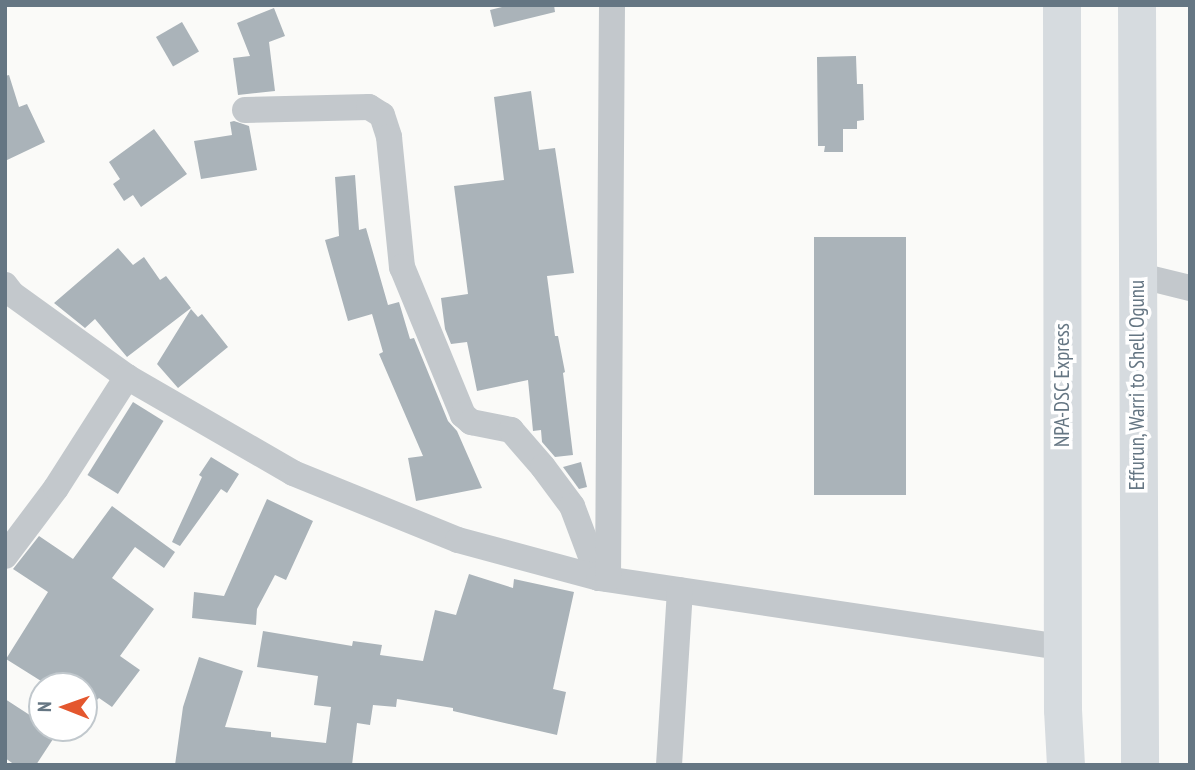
<!DOCTYPE html>
<style>
body{margin:0}
#map{position:relative;width:1195px;height:770px;overflow:hidden;background:#fafaf8;font-family:"PT Sans Narrow",sans-serif}
div>[style]{position:absolute}
.building>*{inset:0;background:#aab3b9;transform-origin:0 0}
.minor>*{height:26px;margin:-13px;padding:0 13px;transform-origin:13px;border-radius:13px;background:#c3c8cc}
.primary>*{height:38px;margin:-19px;padding:0 19px;transform-origin:19px;border-radius:19px;background:#d6dbdf}
span{translate:-50% -50%;white-space:nowrap;text-align:center;line-height:1.15;-webkit-text-stroke:7px #fff;paint-order:stroke}
.street-label{font-size:21px;color:#657683}
.frame{position:absolute;inset:0;border:7px solid #657683;pointer-events:none}
.north{position:absolute;left:28px;top:672px;width:70px;height:70px;box-sizing:border-box;background:#fff;border:2px solid #c1c8cd;border-radius:50%;rotate:271deg;font-size:19px;font-weight:700;line-height:28px;text-align:center;color:#657683}
.north::after{content:'';display:block;margin:auto;width:24px;height:32px;background:#e4572e;clip-path:polygon(50% 0,100% 100%,50% 72%,0 100%)}
</style>
<div id="map">
<div class="building">
<i style="clip-path:polygon(510px 5px,554px 5px,555px 12px,494px 27px,490px 10px)"></i>
<i style="clip-path:polygon(274px 8px,285px 36px,269px 42px,275px 91px,238px 95px,233px 58px,250px 56px,237px 23px)"></i>
<i style="left:182px;top:22px;width:34px;height:30px;rotate:60deg"></i>
<i style="clip-path:polygon(856px 56px,857px 84px,863px 84px,864px 120px,857px 121px,857px 129px,843px 129px,843px 152px,824px 152px,825px 146px,818px 146px,817px 57px)"></i>
<i style="clip-path:polygon(9px 75px,19px 107px,27px 104px,45px 142px,5px 161px,5px 76px)"></i>
<i style="clip-path:polygon(531px 91px,539px 150px,555px 148px,574px 273px,547px 276px,555px 336px,558px 336px,565px 372px,563px 373px,573px 455px,555px 457px,542px 442px,541px 430px,533px 431px,528px 380px,477px 391px,467px 342px,451px 344px,445px 329px,441px 298px,468px 294px,454px 186px,504px 180px,494px 97px)"></i>
<i style="clip-path:polygon(234px 121px,249px 126px,257px 170px,201px 179px,194px 141px,232px 135px,230px 122px)"></i>
<i style="clip-path:polygon(154px 129px,187px 174px,141px 207px,133px 195px,124px 201px,113px 184px,120px 179px,109px 162px)"></i>
<i style="clip-path:polygon(355px 175px,359px 230px,366px 228px,388px 305px,399px 302px,410px 339px,414px 338px,448px 421px,457px 431px,482px 488px,416px 501px,408px 458px,423px 456px,379px 354px,383px 352px,372px 314px,348px 321px,325px 240px,339px 236px,335px 177px)"></i>
<i style="left:814px;top:237px;width:92px;height:258px"></i>
<i style="clip-path:polygon(118px 248px,133px 265px,144px 257px,160px 280px,166px 276px,191px 308px,127px 357px,95px 319px,85px 328px,54px 303px)"></i>
<i style="clip-path:polygon(191px 309px,198px 317px,202px 314px,228px 347px,178px 388px,157px 364px)"></i>
<i style="left:133px;top:402px;width:36px;height:86px;rotate:32deg"></i>
<i style="clip-path:polygon(211px 457px,239px 474px,227px 493px,221px 489px,180px 546px,172px 542px,202px 477px,199px 475px)"></i>
<i style="clip-path:polygon(581px 462px,587px 487px,579px 489px,563px 467px)"></i>
<i style="clip-path:polygon(267px 499px,313px 521px,286px 580px,275px 575px,257px 609px,256px 625px,192px 618px,194px 592px,224px 596px)"></i>
<i style="clip-path:polygon(112px 506px,175px 552px,164px 568px,135px 547px,112px 578px,154px 609px,120px 656px,140px 670px,112px 707px,99px 698px,95px 702px,84px 693px,84px 686px,49px 686px,6px 659px,48px 592px,13px 569px,39px 536px,73px 559px)"></i>
<i style="clip-path:polygon(469px 574px,513px 588px,514px 579px,574px 592px,553px 689px,566px 692px,557px 735px,453px 711px,453px 708px,397px 699px,396px 707px,373px 705px,370px 725px,357px 723px,352px 765px,175px 765px,183px 707px,199px 657px,243px 671px,225px 727px,271px 732px,271px 737px,326px 743px,331px 707px,314px 705px,318px 676px,257px 667px,263px 631px,352px 646px,353px 641px,382px 645px,380px 655px,423px 661px,435px 610px,456px 615px)"></i>
<i style="clip-path:polygon(5px 699px,42px 723px,42px 728px,57px 733px,36px 765px,15px 765px,5px 758px)"></i>
</div>
<div class="minor">
<i style="left:245px;top:110px;width:124px;rotate:-1.4deg"></i>
<i style="left:369px;top:107px;width:15px;rotate:32deg"></i>
<i style="left:382px;top:115px;width:23px;rotate:72deg"></i>
<i style="left:389px;top:137px;width:131px;rotate:84.3deg"></i>
<i style="left:402px;top:267px;width:160px;rotate:67.6deg"></i>
<i style="left:463px;top:415px;width:11px;rotate:41deg"></i>
<i style="left:471px;top:422px;width:41px;rotate:11.3deg"></i>
<i style="left:511px;top:430px;width:49px;rotate:49.1deg"></i>
<i style="left:543px;top:467px;width:49px;rotate:53.4deg"></i>
<i style="left:572px;top:506px;width:77px;rotate:69.4deg"></i>
<i style="left:1137px;top:275px;width:55px;rotate:13.8deg"></i>
<i style="left:5px;top:285px;width:11px;rotate:52deg"></i>
<i style="left:12px;top:294px;width:142px;rotate:35.8deg"></i>
<i style="left:127px;top:377px;width:192px;rotate:30deg"></i>
<i style="left:293px;top:473px;width:178px;rotate:22.1deg"></i>
<i style="left:458px;top:540px;width:146px;rotate:15.1deg"></i>
<i style="left:599px;top:578px;width:469px;rotate:8.5deg"></i>
<i style="left:5px;top:556px;width:85px;rotate:-53.1deg"></i>
<i style="left:56px;top:488px;width:132px;rotate:-57.4deg"></i>
<i style="left:608px;top:579px;width:574px;rotate:-89.6deg"></i>
<i style="left:669px;top:765px;width:175px;rotate:-86.4deg"></i>
</div>
<div class="primary">
<i style="left:1062px;top:5px;width:705px;rotate:89.92deg"></i>
<i style="left:1063px;top:710px;width:55px;rotate:86.9deg"></i>
<i style="left:1137px;top:5px;width:760px;rotate:89.77deg"></i>
</div>
<div class="street-label">
<span style="left:1062px;top:385px;rotate:-90deg">NPA-DSC Express</span>
<span style="left:1137px;top:385px;rotate:-90deg">Effurun, Warri to Shell Ogunu</span>
</div>
<div class="frame"></div>
<div class="north">N</div>
</div>
